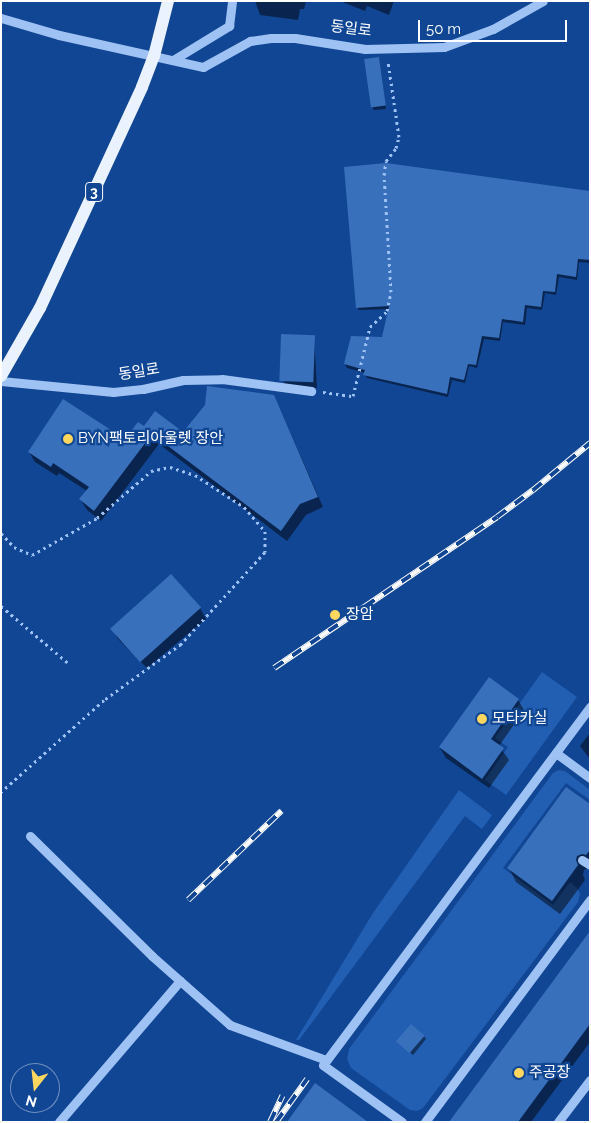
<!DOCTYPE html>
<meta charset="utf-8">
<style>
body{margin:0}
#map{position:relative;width:591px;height:1123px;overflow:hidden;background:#114694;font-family:Raleway,"Noto Sans KR",sans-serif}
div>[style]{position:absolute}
.green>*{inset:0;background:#225fb3}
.shadow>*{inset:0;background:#0007}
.building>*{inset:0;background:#3970bc;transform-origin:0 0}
.path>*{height:3px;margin-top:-1.5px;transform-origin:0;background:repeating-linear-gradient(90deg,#9ec2f3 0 2.5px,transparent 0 6.5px)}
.minor>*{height:9px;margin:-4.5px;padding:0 4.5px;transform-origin:4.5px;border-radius:4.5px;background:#9ec2f3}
.major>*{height:12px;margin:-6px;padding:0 6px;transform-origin:6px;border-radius:6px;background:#eaf2ff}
.rail>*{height:5.5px;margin-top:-2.75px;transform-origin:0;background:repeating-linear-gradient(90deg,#114694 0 11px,#fff 0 22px);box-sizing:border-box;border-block:1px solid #fff}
.dots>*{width:14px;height:14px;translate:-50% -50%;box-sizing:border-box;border:2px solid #114694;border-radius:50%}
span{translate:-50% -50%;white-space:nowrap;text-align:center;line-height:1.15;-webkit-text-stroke:4.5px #114694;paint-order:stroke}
.shield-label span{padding:1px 4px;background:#114694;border:1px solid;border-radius:4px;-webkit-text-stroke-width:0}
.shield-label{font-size:14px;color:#fff;font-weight:700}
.street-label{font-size:15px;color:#fff}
.poi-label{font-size:15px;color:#fff}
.left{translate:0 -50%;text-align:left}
.frame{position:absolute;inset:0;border:2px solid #fff;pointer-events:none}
.north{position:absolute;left:10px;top:1063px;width:50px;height:50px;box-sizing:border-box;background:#114694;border:1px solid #7090bf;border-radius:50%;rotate:196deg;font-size:14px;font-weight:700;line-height:20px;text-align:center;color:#fff}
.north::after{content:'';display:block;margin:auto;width:18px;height:22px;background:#ffd660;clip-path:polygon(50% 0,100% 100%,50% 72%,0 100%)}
.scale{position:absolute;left:418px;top:20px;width:149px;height:22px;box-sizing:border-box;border:2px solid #fff;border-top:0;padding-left:6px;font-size:15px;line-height:18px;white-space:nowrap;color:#fff;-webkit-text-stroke:4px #114694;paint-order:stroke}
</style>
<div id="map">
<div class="green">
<i style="clip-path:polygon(542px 672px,577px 697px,506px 795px,485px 780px,508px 747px,495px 738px)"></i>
<i style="clip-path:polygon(559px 770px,565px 771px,590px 790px,590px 800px,566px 783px,503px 868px,553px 905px,570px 882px,577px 888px,580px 894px,578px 902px,423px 1108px,417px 1111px,410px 1110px,351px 1068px,347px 1059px,349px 1049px,553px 773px)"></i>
<i style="clip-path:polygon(459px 790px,492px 815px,482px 829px,465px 816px,299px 1040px,296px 1040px,373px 913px)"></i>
</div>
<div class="shadow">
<i style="clip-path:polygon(255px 1px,306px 1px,304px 9px,300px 9px,298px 20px,260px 15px)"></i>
<i style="clip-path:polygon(340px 1px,394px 1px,389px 15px,367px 6px,365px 11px)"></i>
<i style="clip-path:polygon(379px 58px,386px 109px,374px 110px,372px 107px)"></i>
<i style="clip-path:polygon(590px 192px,590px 263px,579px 262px,577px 280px,559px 277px,556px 295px,545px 293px,542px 310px,527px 308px,525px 325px,503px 322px,500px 341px,484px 339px,477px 368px,469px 366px,465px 383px,452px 380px,448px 397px,367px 378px,365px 373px,347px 368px,345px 364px,383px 338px,390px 309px,359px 310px,357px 307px)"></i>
<i style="clip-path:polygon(314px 336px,317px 388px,285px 384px,283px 380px)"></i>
<i style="clip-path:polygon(279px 407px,323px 507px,306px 515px,287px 541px,159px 444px,101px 521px,87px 510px,80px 499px,87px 491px,59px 473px,57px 476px,35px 462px,29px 452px,125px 440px,144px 427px,183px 434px)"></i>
<i style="clip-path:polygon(200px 608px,206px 619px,147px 668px,118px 639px,112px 629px)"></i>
<i style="clip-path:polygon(518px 700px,524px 710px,499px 746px,509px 760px,489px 788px,446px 758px,440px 748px)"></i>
<i style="clip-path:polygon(590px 733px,590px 759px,580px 746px)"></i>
<i style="clip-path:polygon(590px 806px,590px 867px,584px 870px,583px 875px,585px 880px,560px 914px,516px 882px,509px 868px)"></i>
<i style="clip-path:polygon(590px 933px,590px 1042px,531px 1122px,450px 1122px)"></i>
<i style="clip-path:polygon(424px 1036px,426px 1039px,413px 1055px,398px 1042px)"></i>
</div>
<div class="building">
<i style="left:379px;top:57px;width:49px;height:15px;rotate:82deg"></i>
<i style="clip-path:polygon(386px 163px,590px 191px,590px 260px,578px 259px,576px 277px,557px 274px,555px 292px,543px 291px,541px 307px,525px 305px,523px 322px,502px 319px,499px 338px,482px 336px,476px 365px,468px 364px,464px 380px,450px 377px,447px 394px,363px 375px,365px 370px,344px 364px,351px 336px,382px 337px,389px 306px,356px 308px,344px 167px)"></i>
<i style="left:281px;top:334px;width:34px;height:47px;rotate:2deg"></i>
<i style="clip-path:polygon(207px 386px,274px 395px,318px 497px,300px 504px,281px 531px,152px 434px,94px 511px,79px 499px,89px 487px,53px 463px,51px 467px,28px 452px,63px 399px,125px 439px,138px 422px,144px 426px,155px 411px,183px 432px,205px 405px)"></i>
<i style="left:171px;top:574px;width:45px;height:82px;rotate:48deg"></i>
<i style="clip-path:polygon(489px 677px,519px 699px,491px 739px,504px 748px,482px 779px,439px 747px)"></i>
<i style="clip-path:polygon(566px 787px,590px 804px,590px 850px,586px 855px,582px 854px,577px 856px,576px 860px,578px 865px,552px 901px,507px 868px)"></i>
<i style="clip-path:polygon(590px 931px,590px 1024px,518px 1122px,449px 1122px)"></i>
<i style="left:411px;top:1024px;width:18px;height:23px;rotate:41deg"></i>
<i style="clip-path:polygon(315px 1083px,368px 1122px,287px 1122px)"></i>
</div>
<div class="path">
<i style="left:323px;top:392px;width:30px;rotate:8deg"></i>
<i style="left:353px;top:396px;width:71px;rotate:-76.2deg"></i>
<i style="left:370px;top:327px;width:23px;rotate:-43deg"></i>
<i style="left:387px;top:311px;width:19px;rotate:-78deg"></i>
<i style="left:391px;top:292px;width:117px;rotate:-93.4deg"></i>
<i style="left:384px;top:175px;width:14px;rotate:-82deg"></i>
<i style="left:386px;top:161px;width:16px;rotate:-52deg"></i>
<i style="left:396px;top:148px;width:11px;rotate:-75deg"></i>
<i style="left:399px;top:137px;width:76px;rotate:-98.3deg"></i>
<i style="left:1px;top:533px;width:19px;rotate:47deg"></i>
<i style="left:14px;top:547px;width:20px;rotate:24deg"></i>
<i style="left:32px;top:555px;width:75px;rotate:-29.6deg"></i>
<i style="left:97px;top:518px;width:72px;rotate:-41deg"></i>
<i style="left:151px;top:471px;width:19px;rotate:-12deg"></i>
<i style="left:170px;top:467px;width:26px;rotate:18deg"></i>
<i style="left:195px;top:475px;width:59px;rotate:33.1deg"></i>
<i style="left:244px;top:507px;width:32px;rotate:49deg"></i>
<i style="left:265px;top:531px;width:21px;rotate:90deg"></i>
<i style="left:265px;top:552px;width:125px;rotate:132.4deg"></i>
<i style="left:181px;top:644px;width:95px;rotate:144deg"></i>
<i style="left:104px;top:700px;width:138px;rotate:138.2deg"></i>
<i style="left:1px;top:606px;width:87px;rotate:40.3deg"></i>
</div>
<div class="minor">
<i style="left:1px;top:18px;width:60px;rotate:16.3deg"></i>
<i style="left:59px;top:35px;width:148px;rotate:12.5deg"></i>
<i style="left:203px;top:67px;width:54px;rotate:-29deg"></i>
<i style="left:250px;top:41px;width:21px;rotate:-8deg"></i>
<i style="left:271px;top:38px;width:24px"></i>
<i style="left:295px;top:38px;width:71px;rotate:8.9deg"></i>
<i style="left:365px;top:49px;width:79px;rotate:-1.5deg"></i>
<i style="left:444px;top:47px;width:52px;rotate:-20.2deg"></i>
<i style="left:493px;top:29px;width:57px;rotate:-29.2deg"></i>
<i style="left:173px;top:60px;width:66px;rotate:-31.3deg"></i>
<i style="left:229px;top:26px;width:25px;rotate:-83deg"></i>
<i style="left:1px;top:381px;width:113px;rotate:5.6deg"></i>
<i style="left:113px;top:392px;width:30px;rotate:-6deg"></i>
<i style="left:143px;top:389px;width:41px;rotate:-12.7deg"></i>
<i style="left:183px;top:380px;width:39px;rotate:-1deg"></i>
<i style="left:222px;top:379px;width:90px;rotate:7.7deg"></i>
<i style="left:556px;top:753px;width:42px;rotate:36.3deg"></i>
<i style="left:30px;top:836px;width:171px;rotate:44.5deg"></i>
<i style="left:152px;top:956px;width:104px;rotate:41.5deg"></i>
<i style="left:230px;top:1025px;width:102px;rotate:20deg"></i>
<i style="left:582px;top:860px;width:9px;rotate:32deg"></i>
<i style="left:59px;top:1122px;width:186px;rotate:-49.4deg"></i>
<i style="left:402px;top:1122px;width:97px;rotate:-144.2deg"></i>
<i style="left:323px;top:1065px;width:447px;rotate:-53.3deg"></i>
<i style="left:425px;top:1122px;width:277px;rotate:-53.4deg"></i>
<i style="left:558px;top:1122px;width:53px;rotate:-52.7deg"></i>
</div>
<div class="major">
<i style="left:1px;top:376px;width:78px;rotate:-60.2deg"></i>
<i style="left:40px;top:308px;width:243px;rotate:-65.2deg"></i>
<i style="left:142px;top:87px;width:33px;rotate:-69deg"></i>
<i style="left:154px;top:56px;width:57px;rotate:-75.7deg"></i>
</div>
<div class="rail">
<i style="left:274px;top:668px;width:269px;rotate:-34.1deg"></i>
<i style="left:497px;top:517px;width:45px;rotate:-36.9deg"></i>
<i style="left:533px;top:490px;width:74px;rotate:-39.5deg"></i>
<i style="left:188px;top:900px;width:129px;rotate:-43.7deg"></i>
<i style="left:270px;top:1122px;width:29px;rotate:-65deg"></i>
<i style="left:276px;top:1122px;width:53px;rotate:-54.2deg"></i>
</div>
<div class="dots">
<i style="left:68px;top:439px;background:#ffd660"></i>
<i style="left:335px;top:615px;background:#ffd660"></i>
<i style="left:482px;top:719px;background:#ffd660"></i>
<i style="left:519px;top:1073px;background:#ffd660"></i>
</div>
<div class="shield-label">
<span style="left:94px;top:192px">3</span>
</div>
<div class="street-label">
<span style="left:351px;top:29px;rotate:7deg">동일로</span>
<span style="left:139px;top:372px;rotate:-9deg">동일로</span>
</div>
<div class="poi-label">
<span class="left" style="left:78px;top:439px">BYN팩토리아울렛 장안</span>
<span class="left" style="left:346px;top:615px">장암</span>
<span class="left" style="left:492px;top:719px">모타카실</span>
<span class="left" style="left:529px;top:1073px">주공장</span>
</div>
<div class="frame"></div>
<div class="north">N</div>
<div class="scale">50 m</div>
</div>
